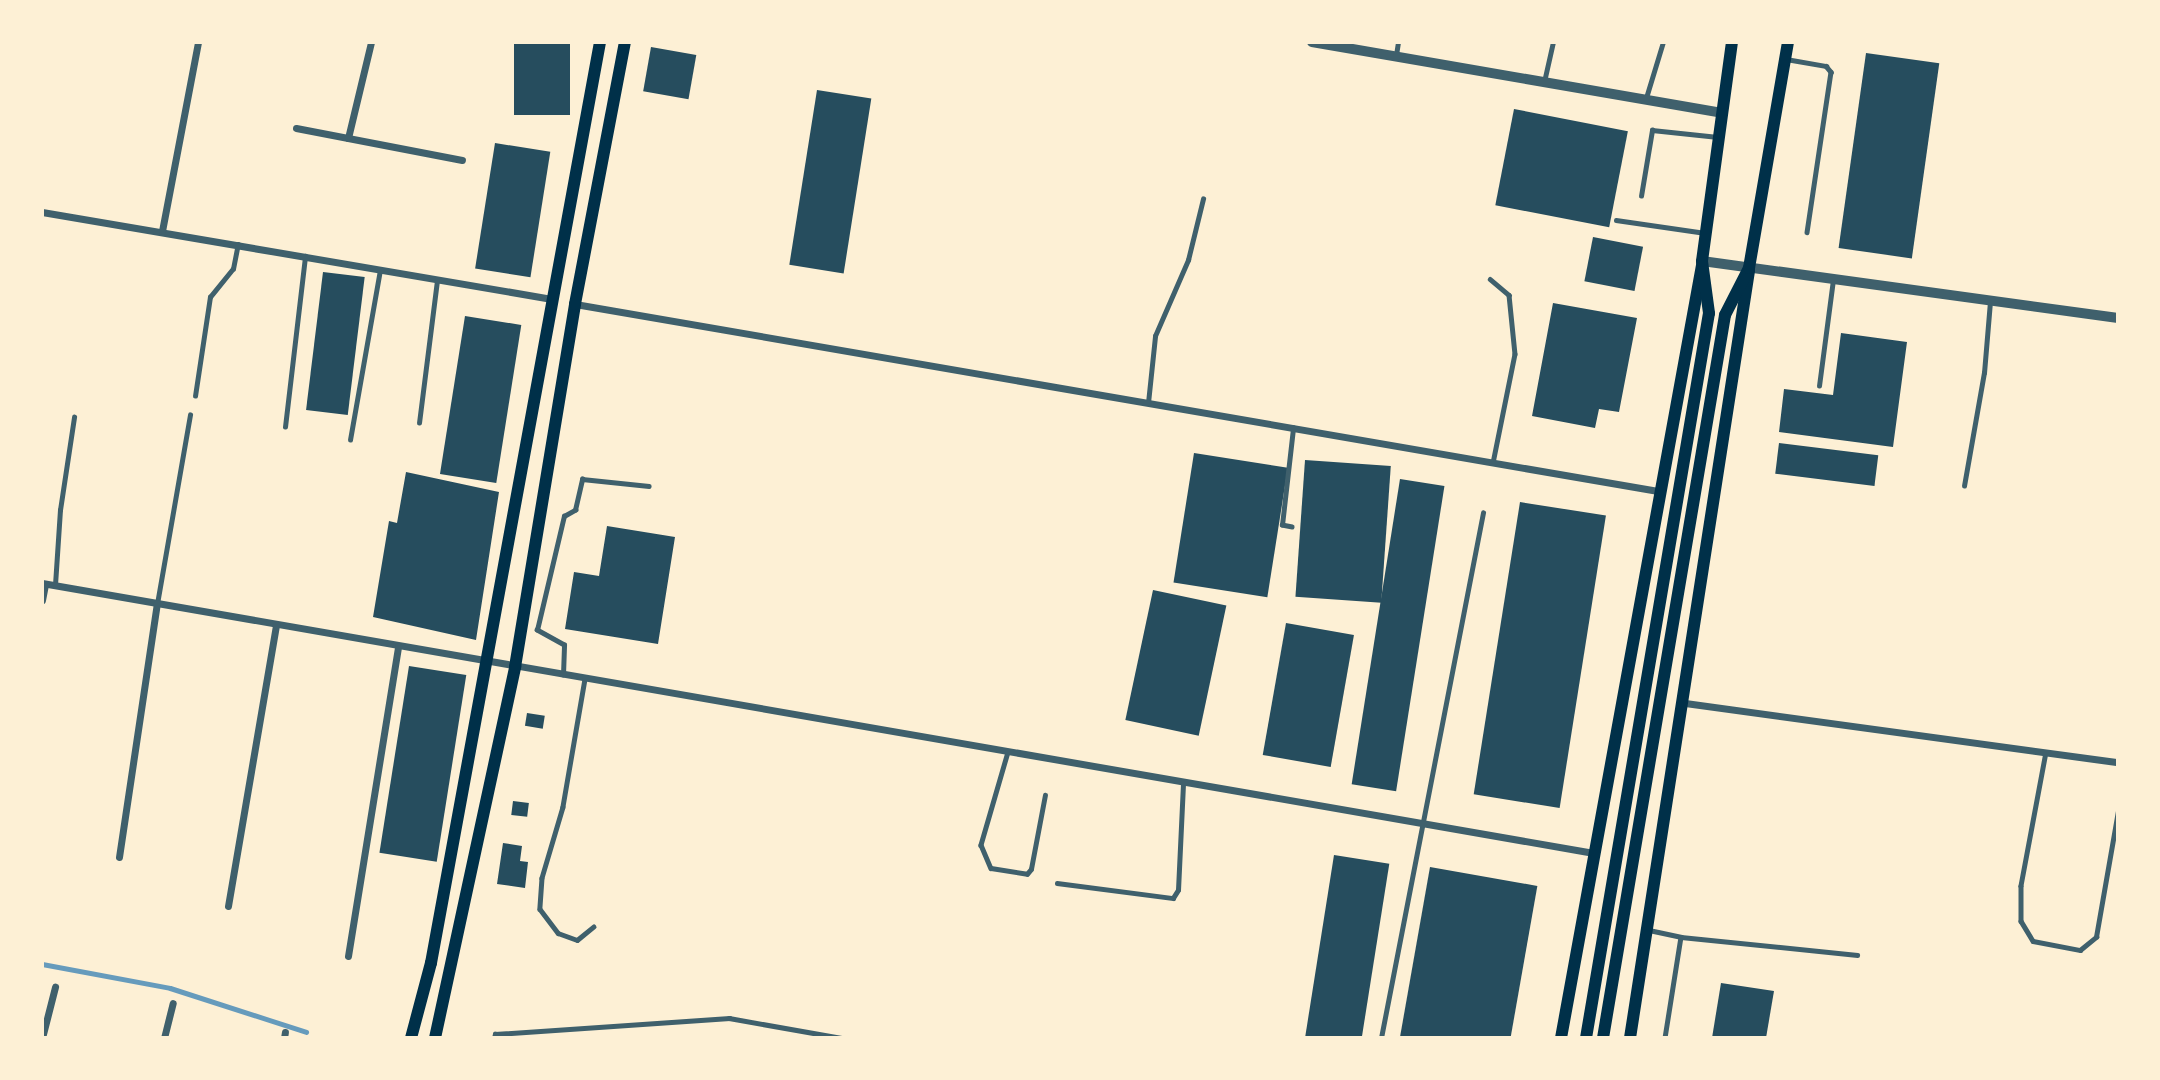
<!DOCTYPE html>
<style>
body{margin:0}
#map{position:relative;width:2160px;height:1080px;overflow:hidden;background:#fdf0d5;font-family:"IBM Plex Serif",serif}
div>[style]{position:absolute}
.stream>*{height:5px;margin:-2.5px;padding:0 2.5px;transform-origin:2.5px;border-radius:2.5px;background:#669bbc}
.building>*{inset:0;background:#264d5e;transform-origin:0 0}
.service>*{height:4.5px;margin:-2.25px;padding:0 2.25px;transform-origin:2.25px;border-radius:2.25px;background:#3f606c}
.minor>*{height:7px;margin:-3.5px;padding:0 3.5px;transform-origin:3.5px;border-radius:3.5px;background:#3f606c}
.tertiary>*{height:10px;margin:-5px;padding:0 5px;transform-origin:5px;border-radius:5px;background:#3f606c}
.secondary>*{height:12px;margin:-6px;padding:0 6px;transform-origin:6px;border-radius:6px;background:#003049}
.primary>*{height:12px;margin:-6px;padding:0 6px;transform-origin:6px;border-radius:6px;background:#003049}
span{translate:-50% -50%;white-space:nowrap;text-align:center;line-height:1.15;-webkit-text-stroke:7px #fdf0d5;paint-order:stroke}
.frame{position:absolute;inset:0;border:44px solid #fdf0d5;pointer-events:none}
</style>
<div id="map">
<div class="stream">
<i style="left:42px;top:964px;width:130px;rotate:10.6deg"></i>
<i style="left:170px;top:988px;width:143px;rotate:17.9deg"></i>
</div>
<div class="building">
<i style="left:514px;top:42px;width:56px;height:73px"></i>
<i style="left:651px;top:47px;width:46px;height:45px;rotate:10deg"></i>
<i style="left:1866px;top:53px;width:74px;height:197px;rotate:8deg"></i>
<i style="left:817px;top:90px;width:55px;height:177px;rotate:9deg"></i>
<i style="left:1514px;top:109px;width:116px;height:98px;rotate:11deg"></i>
<i style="left:495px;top:143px;width:56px;height:127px;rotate:9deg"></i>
<i style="left:1593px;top:237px;width:51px;height:45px;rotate:11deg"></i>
<i style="left:323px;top:272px;width:42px;height:139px;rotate:7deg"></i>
<i style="clip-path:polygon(1553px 303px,1637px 318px,1619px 412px,1599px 409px,1595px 428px,1532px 416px)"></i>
<i style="left:465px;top:316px;width:57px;height:160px;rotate:9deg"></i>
<i style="clip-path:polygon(1841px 333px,1907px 342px,1893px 447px,1779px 432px,1784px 389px,1833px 395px)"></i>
<i style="left:1779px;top:443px;width:100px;height:31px;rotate:7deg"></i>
<i style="left:1194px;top:453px;width:95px;height:131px;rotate:9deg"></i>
<i style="left:1305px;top:460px;width:86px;height:137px;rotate:4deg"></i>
<i style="clip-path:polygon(406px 472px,499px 492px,476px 640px,373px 617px,389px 521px,397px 523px)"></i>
<i style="left:1400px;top:479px;width:45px;height:309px;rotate:9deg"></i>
<i style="left:1520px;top:502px;width:87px;height:296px;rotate:9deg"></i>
<i style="clip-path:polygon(607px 526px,675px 537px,658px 644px,565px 629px,574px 572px,599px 576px)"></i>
<i style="left:1153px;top:590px;width:75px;height:133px;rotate:12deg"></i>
<i style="left:1286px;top:623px;width:69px;height:134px;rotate:10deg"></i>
<i style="left:409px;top:666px;width:58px;height:189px;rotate:9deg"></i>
<i style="left:527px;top:713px;width:18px;height:13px;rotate:9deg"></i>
<i style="left:513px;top:801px;width:16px;height:14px;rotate:7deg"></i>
<i style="clip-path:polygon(503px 843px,522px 846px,520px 861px,528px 862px,525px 888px,497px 884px)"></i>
<i style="left:1334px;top:855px;width:56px;height:185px;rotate:9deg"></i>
<i style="left:1430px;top:867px;width:109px;height:174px;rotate:10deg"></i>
<i style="clip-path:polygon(1721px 983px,1774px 991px,1766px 1038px,1712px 1038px)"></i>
</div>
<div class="service">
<i style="left:1396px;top:55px;width:13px;rotate:-81deg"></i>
<i style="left:1786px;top:59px;width:41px;rotate:9.9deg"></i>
<i style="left:1826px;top:66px;width:8px;rotate:50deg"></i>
<i style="left:1831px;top:72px;width:162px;rotate:98.5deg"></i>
<i style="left:1544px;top:82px;width:41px;rotate:-77.3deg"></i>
<i style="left:1646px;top:98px;width:59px;rotate:-73.1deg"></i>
<i style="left:1641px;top:196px;width:67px;rotate:-80.5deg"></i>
<i style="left:1652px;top:130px;width:66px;rotate:6.1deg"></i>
<i style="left:1616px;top:220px;width:90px;rotate:8.3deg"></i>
<i style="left:1490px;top:279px;width:25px;rotate:40deg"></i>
<i style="left:1509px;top:295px;width:59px;rotate:84.2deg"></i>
<i style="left:1515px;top:354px;width:111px;rotate:101.4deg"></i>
<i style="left:1819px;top:386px;width:107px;rotate:-82.5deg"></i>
<i style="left:195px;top:396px;width:100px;rotate:-81.4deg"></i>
<i style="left:210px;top:297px;width:36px;rotate:-51deg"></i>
<i style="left:233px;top:269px;width:25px;rotate:-79deg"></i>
<i style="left:1148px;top:403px;width:67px;rotate:-84deg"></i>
<i style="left:1155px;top:336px;width:83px;rotate:-66.5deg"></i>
<i style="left:1188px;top:260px;width:63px;rotate:-76.2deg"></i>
<i style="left:419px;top:423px;width:144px;rotate:-82.8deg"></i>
<i style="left:285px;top:427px;width:172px;rotate:-83.3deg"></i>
<i style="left:350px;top:440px;width:173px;rotate:-80deg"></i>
<i style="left:1964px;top:486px;width:115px;rotate:-80deg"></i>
<i style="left:1984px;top:373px;width:71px;rotate:-85.2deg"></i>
<i style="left:1292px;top:527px;width:10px;rotate:-169deg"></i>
<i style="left:1282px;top:525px;width:98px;rotate:-83.5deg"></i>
<i style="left:55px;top:585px;width:75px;rotate:-86.2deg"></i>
<i style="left:60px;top:510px;width:94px;rotate:-81.4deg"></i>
<i style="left:157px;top:604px;width:192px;rotate:-80.1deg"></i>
<i style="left:563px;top:675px;width:30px;rotate:-88deg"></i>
<i style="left:564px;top:645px;width:31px;rotate:-151deg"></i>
<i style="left:537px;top:630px;width:117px;rotate:-76.7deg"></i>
<i style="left:564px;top:516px;width:13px;rotate:-29deg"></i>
<i style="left:575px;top:510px;width:32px;rotate:-77deg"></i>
<i style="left:582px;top:479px;width:67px;rotate:6deg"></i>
<i style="left:585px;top:679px;width:130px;rotate:99.8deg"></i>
<i style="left:563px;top:807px;width:74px;rotate:106.5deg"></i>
<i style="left:542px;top:878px;width:31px;rotate:94deg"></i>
<i style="left:540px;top:909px;width:30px;rotate:53deg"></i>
<i style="left:558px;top:933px;width:20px;rotate:20deg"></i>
<i style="left:577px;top:940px;width:21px;rotate:-39deg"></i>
<i style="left:1008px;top:752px;width:97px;rotate:106.2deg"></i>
<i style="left:981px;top:845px;width:25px;rotate:67deg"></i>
<i style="left:991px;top:868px;width:36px;rotate:9deg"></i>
<i style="left:1027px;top:874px;width:6px;rotate:-51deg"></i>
<i style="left:1031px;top:869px;width:75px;rotate:-79.3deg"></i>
<i style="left:2046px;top:752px;width:136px;rotate:100.6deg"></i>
<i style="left:2021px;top:886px;width:35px;rotate:90deg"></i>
<i style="left:2021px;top:921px;width:23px;rotate:59deg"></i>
<i style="left:2033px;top:941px;width:48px;rotate:10.8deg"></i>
<i style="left:2080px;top:950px;width:21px;rotate:-39deg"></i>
<i style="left:2096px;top:937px;width:128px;rotate:-80.1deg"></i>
<i style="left:1057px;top:883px;width:117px;rotate:7.4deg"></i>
<i style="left:1173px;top:898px;width:9px;rotate:-58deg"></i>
<i style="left:1178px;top:890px;width:107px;rotate:-87.3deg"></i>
<i style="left:1649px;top:930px;width:33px;rotate:12deg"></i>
<i style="left:1681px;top:937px;width:102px;rotate:99deg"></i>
<i style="left:1681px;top:937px;width:177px;rotate:5.8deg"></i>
<i style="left:494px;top:1038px;width:4px;rotate:-76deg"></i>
<i style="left:495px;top:1034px;width:235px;rotate:-3.9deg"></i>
<i style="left:729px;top:1018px;width:114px;rotate:10.1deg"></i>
<i style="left:1381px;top:1038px;width:535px;rotate:-79.01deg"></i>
</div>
<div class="minor">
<i style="left:296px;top:128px;width:169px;rotate:10.9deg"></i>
<i style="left:348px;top:138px;width:99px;rotate:-76.5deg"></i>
<i style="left:42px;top:212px;width:517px;rotate:9.68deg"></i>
<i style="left:162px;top:231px;width:192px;rotate:-79.2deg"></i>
<i style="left:575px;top:304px;width:1099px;rotate:9.8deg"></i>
<i style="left:42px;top:583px;width:1575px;rotate:9.87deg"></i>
<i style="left:42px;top:600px;width:16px;rotate:-79deg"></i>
<i style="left:1685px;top:703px;width:437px;rotate:7.8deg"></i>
<i style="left:119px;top:857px;width:256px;rotate:-81.5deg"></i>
<i style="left:228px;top:906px;width:286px;rotate:-80.3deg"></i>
<i style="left:348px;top:956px;width:314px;rotate:-80.8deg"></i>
<i style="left:42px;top:1038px;width:53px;rotate:-75.7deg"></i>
<i style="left:164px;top:1038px;width:36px;rotate:-76deg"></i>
<i style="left:284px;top:1038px;width:6px;rotate:-81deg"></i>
</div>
<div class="tertiary">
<i style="left:1312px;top:42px;width:416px;rotate:9.8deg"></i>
<i style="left:1702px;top:261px;width:420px;rotate:7.8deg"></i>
</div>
<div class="secondary">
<i style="left:411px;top:1038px;width:78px;rotate:-75.1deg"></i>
<i style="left:431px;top:963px;width:936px;rotate:-79.6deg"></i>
<i style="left:435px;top:1038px;width:380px;rotate:-77.8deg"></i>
<i style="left:515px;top:667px;width:368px;rotate:-80.6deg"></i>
<i style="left:575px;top:304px;width:267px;rotate:-79.2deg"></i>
<i style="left:1561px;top:1038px;width:786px;rotate:-79.66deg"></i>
<i style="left:1630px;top:1038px;width:776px;rotate:-81.18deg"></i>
</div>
<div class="primary">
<i style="left:1586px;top:1038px;width:735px;rotate:-80.37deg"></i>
<i style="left:1709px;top:313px;width:52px;rotate:-97.7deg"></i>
<i style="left:1702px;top:261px;width:221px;rotate:-82.2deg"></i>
<i style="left:1603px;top:1038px;width:733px;rotate:-80.42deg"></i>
<i style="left:1725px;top:315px;width:53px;rotate:-62.9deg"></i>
<i style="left:1749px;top:268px;width:229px;rotate:-80.2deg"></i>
</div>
<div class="frame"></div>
</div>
